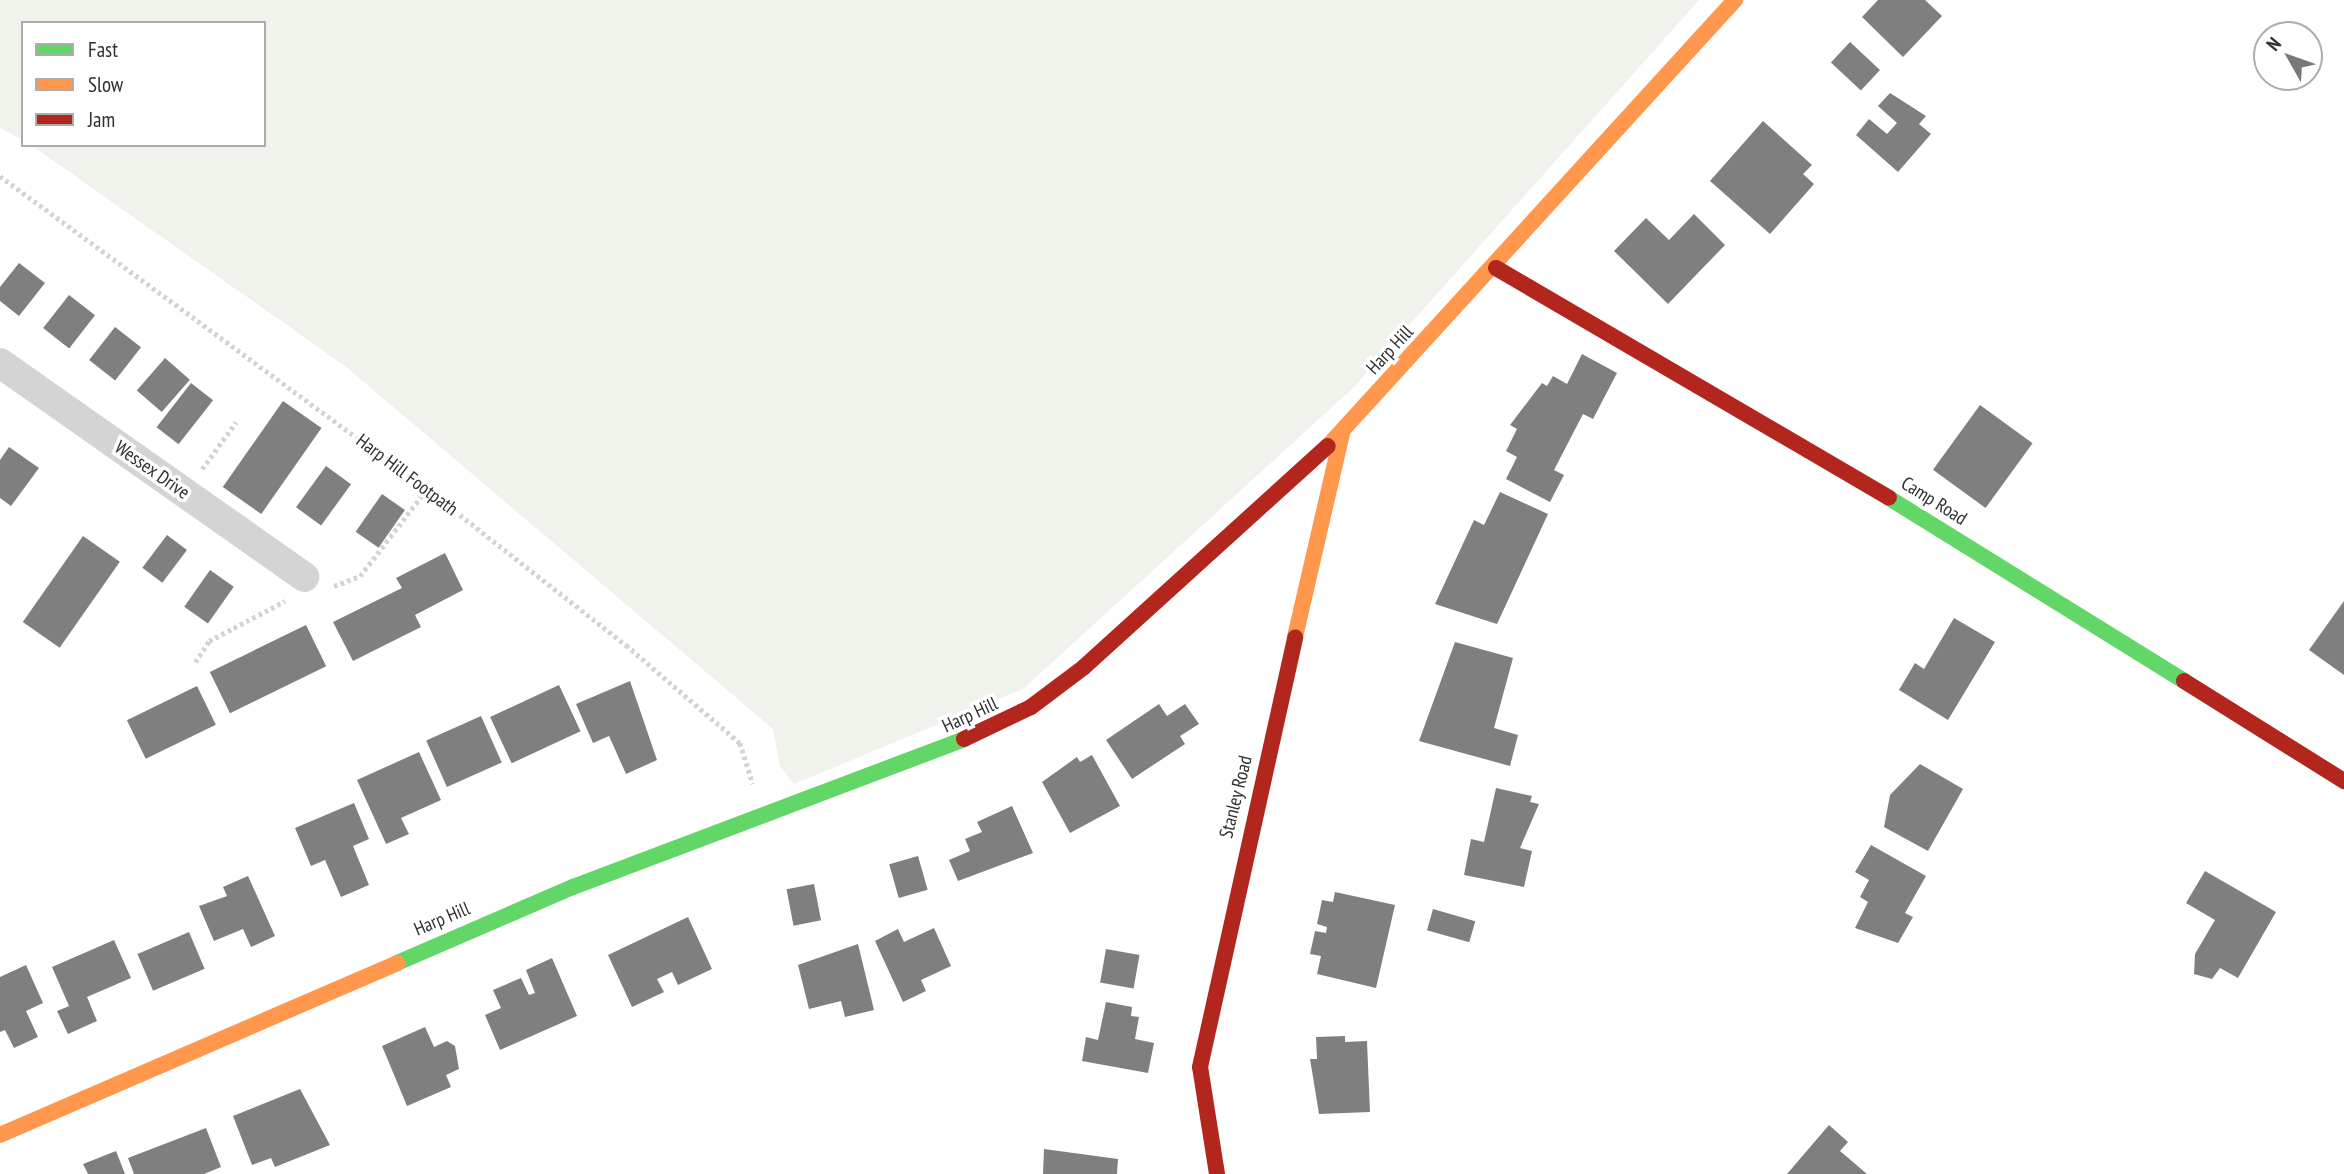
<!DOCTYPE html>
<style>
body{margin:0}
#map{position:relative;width:2344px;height:1174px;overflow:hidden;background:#fff;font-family:"PT Sans Narrow",sans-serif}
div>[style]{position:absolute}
.green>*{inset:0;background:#f0f2ec}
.building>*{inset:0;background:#7f7f7f;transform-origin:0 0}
.path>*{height:4.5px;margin-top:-2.25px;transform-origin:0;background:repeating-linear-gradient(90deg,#d3d3d3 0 3.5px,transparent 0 7px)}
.street>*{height:30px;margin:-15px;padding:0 15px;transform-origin:15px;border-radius:15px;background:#d4d4d4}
.fast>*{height:16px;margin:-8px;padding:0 8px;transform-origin:8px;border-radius:8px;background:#63d668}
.slow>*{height:16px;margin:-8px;padding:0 8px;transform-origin:8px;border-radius:8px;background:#ff974d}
.jam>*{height:16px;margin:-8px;padding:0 8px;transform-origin:8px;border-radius:8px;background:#b3261e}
span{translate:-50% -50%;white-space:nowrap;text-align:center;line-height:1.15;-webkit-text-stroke:7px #fff;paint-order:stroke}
.street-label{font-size:19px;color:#303030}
.legend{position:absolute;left:21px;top:21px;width:245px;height:126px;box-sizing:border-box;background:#fff;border:2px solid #acacac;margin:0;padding:9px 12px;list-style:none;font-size:21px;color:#303030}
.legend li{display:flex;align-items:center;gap:14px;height:35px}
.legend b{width:35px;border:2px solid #acacac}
.north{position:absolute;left:2253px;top:21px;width:70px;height:70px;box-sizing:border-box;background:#fff;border:2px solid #acacac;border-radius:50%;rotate:310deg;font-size:19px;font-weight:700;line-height:28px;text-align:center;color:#303030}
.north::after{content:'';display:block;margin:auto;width:24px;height:32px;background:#787878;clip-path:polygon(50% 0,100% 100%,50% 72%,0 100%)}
</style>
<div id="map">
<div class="green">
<i style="clip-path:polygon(0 0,1699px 0,1354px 387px,1023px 689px,794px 784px,780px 766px,773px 729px,345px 366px,31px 145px,264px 145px,264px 23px,23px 23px,23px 140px,0 128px)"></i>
</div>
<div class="building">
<i style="clip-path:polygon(1878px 0,1925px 0,1942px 16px,1903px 57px,1862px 17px)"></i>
<i style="left:1850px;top:42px;width:41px;height:28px;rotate:43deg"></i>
<i style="clip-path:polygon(1890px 93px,1926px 116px,1919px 124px,1931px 134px,1898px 172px,1856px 135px,1869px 119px,1887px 134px,1897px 123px,1878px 106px)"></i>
<i style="clip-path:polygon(1763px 121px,1812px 165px,1803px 174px,1814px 184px,1770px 234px,1710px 181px)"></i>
<i style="clip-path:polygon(1694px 214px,1725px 245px,1668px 304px,1614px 251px,1646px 218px,1669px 240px)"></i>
<i style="clip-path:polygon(19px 263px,45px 283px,19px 316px,0 301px,0 287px)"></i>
<i style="left:69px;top:295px;width:33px;height:42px;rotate:38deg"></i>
<i style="left:115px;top:327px;width:33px;height:42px;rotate:38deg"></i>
<i style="clip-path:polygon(1582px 354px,1617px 373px,1593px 419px,1583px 414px,1554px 470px,1564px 475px,1550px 502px,1506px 479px,1517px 457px,1506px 451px,1517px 429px,1510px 425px,1542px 383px,1547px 386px,1553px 376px,1567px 384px)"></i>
<i style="left:165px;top:358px;width:33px;height:43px;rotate:41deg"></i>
<i style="left:191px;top:383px;width:28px;height:56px;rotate:38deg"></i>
<i style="left:283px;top:401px;width:47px;height:105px;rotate:35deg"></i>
<i style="left:1980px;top:405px;width:65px;height:80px;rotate:36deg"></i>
<i style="clip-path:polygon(9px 447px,39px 468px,11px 506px,0 498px,0 460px)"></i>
<i style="left:326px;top:466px;width:31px;height:51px;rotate:36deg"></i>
<i style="clip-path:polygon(1500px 492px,1548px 514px,1497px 624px,1435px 604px,1474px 520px,1484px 525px)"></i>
<i style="left:382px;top:494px;width:28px;height:46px;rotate:35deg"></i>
<i style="left:167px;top:535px;width:25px;height:41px;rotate:37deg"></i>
<i style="left:83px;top:536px;width:45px;height:105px;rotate:35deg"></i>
<i style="clip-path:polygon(445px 553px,463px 590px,415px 615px,421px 627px,353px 661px,333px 622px,402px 588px,396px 578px)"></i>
<i style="left:210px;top:570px;width:29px;height:45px;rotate:35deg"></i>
<i style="clip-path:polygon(2344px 601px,2344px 675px,2309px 650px)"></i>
<i style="clip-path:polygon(1954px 618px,1995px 642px,1948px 720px,1899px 690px,1915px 663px,1924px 669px)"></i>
<i style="left:306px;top:625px;width:46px;height:107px;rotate:64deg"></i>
<i style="clip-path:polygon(1455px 642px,1513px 658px,1494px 728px,1518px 735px,1510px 766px,1419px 741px)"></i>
<i style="clip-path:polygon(630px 681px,657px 760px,626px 774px,609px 736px,593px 743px,576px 704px)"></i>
<i style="left:559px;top:685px;width:51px;height:76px;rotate:65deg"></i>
<i style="left:197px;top:686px;width:43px;height:78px;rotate:64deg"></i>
<i style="clip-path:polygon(1159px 704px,1167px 716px,1185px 704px,1199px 724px,1180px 736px,1185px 744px,1132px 779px,1106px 740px)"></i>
<i style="left:481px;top:716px;width:51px;height:60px;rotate:66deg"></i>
<i style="clip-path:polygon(419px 752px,441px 800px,401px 818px,409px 834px,386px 844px,357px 780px)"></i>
<i style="clip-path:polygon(1092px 755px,1120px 806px,1070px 833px,1042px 782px,1077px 757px,1080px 762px)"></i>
<i style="clip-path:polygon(1920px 764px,1963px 789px,1928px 851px,1884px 827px,1890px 795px)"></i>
<i style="clip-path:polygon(1496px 788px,1532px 796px,1530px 802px,1539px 804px,1520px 848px,1532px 851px,1524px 887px,1464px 875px,1471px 839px,1484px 842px)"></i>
<i style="clip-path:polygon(354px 803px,369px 839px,353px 846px,369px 885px,341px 897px,325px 860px,311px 866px,295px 828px)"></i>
<i style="clip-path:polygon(1012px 806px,1033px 853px,958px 881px,949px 860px,970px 851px,965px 839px,982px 832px,977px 822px)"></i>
<i style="clip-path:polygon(1871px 845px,1926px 876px,1905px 913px,1913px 917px,1898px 943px,1855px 928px,1868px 902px,1860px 897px,1869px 880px,1855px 872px)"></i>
<i style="left:918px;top:856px;width:35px;height:30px;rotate:74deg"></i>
<i style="clip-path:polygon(2205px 871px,2276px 912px,2238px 978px,2220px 968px,2212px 979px,2194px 974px,2195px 954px,2215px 920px,2186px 903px)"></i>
<i style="clip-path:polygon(248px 876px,275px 936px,251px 947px,243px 929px,214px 941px,199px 906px,227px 896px,223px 887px)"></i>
<i style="left:814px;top:884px;width:37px;height:28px;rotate:79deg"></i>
<i style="clip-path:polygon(1335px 892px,1395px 905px,1376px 988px,1317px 974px,1321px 956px,1310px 954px,1315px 931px,1326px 933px,1327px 927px,1317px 924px,1322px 900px,1333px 902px)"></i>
<i style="left:1433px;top:909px;width:44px;height:22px;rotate:16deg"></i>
<i style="clip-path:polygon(688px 917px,712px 969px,678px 985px,672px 972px,657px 979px,664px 992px,632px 1007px,608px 955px)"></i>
<i style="clip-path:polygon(934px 928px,951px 966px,921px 980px,926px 991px,903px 1002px,875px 941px,898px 929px,904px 942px)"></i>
<i style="left:189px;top:932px;width:40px;height:56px;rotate:67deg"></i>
<i style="clip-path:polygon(114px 940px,131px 978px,87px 997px,97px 1021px,68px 1034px,57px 1011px,69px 1006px,52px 967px)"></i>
<i style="clip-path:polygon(858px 944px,874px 1010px,845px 1017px,841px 1001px,809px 1009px,798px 965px)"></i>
<i style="left:1106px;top:949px;width:34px;height:34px;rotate:10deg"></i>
<i style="clip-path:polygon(552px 958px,577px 1016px,500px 1050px,485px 1015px,501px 1008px,493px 990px,521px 978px,529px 995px,535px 993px,526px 970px)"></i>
<i style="clip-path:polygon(26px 965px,43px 1003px,26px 1011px,38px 1037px,14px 1048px,5px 1030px,0 1032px,0 977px)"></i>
<i style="clip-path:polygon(1106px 1002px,1132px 1007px,1131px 1016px,1139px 1017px,1135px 1039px,1154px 1043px,1148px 1073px,1082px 1061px,1086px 1037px,1098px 1040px)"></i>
<i style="clip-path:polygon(425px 1027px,434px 1047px,447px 1041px,455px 1046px,459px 1069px,446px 1075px,451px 1087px,407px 1106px,382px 1046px)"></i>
<i style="clip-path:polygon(1345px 1036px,1345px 1042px,1367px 1041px,1370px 1112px,1319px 1114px,1310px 1059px,1317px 1059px,1316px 1037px)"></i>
<i style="clip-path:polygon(300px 1089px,330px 1145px,275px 1167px,271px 1158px,252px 1165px,233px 1116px)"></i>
<i style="clip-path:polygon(1829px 1125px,1848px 1142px,1840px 1151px,1867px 1174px,1787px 1174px)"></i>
<i style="clip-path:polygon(206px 1128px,221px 1167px,204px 1174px,134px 1174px,128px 1158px)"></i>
<i style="clip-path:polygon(1044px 1149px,1118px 1159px,1117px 1174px,1043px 1174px)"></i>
<i style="clip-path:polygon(116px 1151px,125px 1174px,88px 1174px,83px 1164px)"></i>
</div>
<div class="path">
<i style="left:0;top:176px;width:529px;rotate:36.24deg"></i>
<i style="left:427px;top:489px;width:253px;rotate:38.1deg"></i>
<i style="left:626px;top:645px;width:150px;rotate:40.7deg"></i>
<i style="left:740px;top:743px;width:43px;rotate:72.4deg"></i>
<i style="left:202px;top:469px;width:58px;rotate:-54.1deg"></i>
<i style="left:334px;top:586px;width:28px;rotate:-21deg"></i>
<i style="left:360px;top:576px;width:110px;rotate:-52.4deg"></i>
<i style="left:195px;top:662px;width:25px;rotate:-56deg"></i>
<i style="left:209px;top:641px;width:86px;rotate:-27.8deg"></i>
</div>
<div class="street">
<i style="left:0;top:363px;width:372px;rotate:35.1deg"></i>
</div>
<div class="fast">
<i style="left:1889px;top:498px;width:347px;rotate:31.8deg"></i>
<i style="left:397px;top:963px;width:192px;rotate:-23.4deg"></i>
<i style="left:573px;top:887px;width:418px;rotate:-20.7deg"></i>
</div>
<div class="slow">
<i style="left:1328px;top:446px;width:604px;rotate:-47.62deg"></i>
<i style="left:1295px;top:637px;width:209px;rotate:-77deg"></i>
<i style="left:0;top:1135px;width:433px;rotate:-23.4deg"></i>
</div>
<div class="jam">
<i style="left:1496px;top:268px;width:455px;rotate:30.3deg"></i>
<i style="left:2184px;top:681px;width:189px;rotate:32deg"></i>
<i style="left:964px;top:739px;width:74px;rotate:-25.5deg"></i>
<i style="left:1031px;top:707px;width:66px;rotate:-37deg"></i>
<i style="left:1084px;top:667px;width:329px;rotate:-42.2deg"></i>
<i style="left:1217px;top:1174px;width:108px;rotate:-99deg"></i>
<i style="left:1200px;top:1067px;width:440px;rotate:-77.5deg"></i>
</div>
<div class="street-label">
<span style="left:1390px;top:350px;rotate:-47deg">Harp Hill</span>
<span style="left:152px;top:470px;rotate:35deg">Wessex Drive</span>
<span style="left:407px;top:475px;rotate:37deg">Harp Hill Footpath</span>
<span style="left:1934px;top:501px;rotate:32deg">Camp Road</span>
<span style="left:970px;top:715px;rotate:-25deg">Harp Hill</span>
<span style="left:1236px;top:797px;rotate:-76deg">Stanley Road</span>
<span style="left:442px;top:919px;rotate:-23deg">Harp Hill</span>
</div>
<ul class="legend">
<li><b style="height:9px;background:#63d668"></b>Fast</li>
<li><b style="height:9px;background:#ff974d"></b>Slow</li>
<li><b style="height:9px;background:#b3261e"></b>Jam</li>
</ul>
<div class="north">N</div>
</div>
